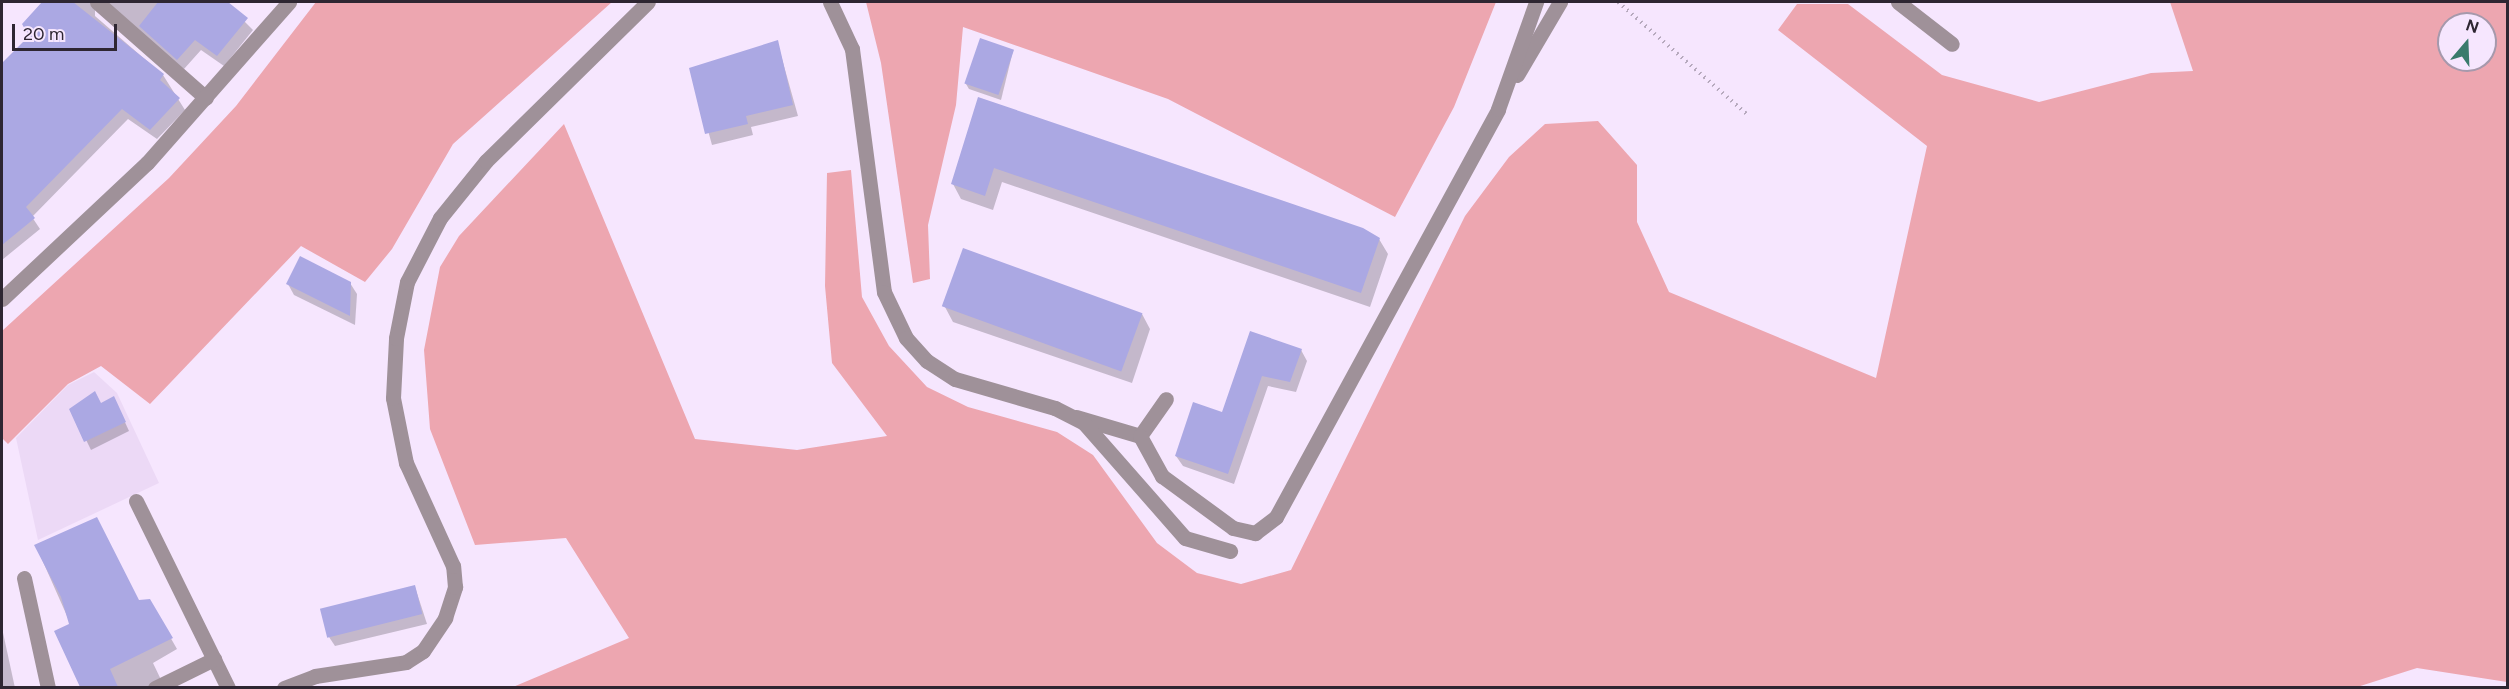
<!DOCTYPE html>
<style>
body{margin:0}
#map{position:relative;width:2509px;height:689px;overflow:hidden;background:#f6e6fe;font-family:Figtree,sans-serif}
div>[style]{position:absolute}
.built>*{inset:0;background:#ecd9f6}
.forest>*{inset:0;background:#eda6b0}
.shadow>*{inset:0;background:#0003}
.building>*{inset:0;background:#aba8e3;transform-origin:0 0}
.path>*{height:4px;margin-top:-2px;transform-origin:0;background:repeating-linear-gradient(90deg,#b6a9bd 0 1.5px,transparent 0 6px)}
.service>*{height:15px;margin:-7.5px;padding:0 7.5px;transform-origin:7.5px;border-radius:7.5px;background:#9f9199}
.minor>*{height:15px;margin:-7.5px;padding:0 7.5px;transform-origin:7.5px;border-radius:7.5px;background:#9f9199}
span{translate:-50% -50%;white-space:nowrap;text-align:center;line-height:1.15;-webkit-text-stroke:6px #f6e6fe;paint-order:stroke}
.frame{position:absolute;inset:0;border:3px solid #2e2632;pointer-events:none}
.north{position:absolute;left:2437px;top:12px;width:60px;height:60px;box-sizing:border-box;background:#f6e6fe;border:2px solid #a699ac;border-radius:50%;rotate:19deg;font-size:16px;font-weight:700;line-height:24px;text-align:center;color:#2e2632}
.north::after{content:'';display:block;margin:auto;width:21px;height:27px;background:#3a7b6c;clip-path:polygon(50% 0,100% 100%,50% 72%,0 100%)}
.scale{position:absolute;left:12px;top:24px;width:105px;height:27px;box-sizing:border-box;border:3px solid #2e2632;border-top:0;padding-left:8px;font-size:18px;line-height:21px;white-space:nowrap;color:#2e2632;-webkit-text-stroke:4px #f6e6fe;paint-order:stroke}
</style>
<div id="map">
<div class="built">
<i style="clip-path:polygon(94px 372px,117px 393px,159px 483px,38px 540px,16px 438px,68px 385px)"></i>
</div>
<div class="forest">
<i style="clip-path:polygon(316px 2px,612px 2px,453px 144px,392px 249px,365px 282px,301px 246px,150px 404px,101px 366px,68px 384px,8px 444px,2px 438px,2px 331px,169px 178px,236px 106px)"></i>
<i style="clip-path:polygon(866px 2px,1496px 2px,1454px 107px,1395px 217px,1168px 99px,963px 27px,956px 105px,928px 225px,930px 279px,913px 283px,881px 63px)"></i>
<i style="clip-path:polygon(evenodd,2170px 2px,2507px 2px,2507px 682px,2417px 668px,2354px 688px,513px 687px,629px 638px,566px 538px,475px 545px,430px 429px,424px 350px,440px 267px,459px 236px,564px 124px,695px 439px,797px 450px,887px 436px,832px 363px,825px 286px,827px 173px,851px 170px,862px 297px,889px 346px,927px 387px,968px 407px,1057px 432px,1093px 455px,1157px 543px,1197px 573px,1241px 584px,1291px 570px,1465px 216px,1509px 157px,1545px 124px,1598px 121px,1637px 165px,1637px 222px,1669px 292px,1876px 378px,1927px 146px,1778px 30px,1797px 4px,1848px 4px,1942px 75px,2039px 102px,2151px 73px,2193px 71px,2170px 2px,2449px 24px,2485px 24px,2485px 60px,2449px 60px,2449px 24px)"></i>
</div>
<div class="shadow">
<i style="clip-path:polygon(44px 2px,225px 2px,253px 30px,224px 66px,201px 50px,184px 69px,95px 6px,95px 16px,163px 75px,185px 110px,157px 139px,128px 119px,32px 217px,40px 229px,2px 260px,2px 66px,31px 36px,24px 24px)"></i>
<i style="clip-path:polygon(777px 41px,798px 116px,751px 127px,753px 135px,712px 145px,691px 69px)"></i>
<i style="clip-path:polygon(1013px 51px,1001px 100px,969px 89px,966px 84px)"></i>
<i style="clip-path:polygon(979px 99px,1379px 239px,1388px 254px,1370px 307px,1002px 182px,993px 210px,961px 199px,953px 184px)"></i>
<i style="clip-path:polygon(350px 283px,357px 294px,355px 325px,294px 295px,288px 284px)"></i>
<i style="clip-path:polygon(945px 307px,1142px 314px,1150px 329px,1132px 383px,953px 322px)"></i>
<i style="clip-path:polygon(1251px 333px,1301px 350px,1307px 361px,1296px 392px,1268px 386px,1234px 484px,1183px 466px,1176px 456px,1223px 414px)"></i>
<i style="clip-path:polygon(100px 404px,118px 407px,129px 431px,91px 450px,71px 409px)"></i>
<i style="clip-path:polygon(36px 546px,139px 602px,149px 600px,177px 649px,153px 663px,164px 686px,82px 688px,56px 632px,71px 625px)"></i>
<i style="clip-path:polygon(415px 587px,427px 624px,335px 646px,329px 637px)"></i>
<i style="clip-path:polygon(2px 628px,15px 688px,2px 688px)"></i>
</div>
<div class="building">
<i style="clip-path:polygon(42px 2px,73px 2px,164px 74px,160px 80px,180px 98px,150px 130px,122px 109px,26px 207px,35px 218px,2px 245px,2px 63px,29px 36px,22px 24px)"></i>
<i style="clip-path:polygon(158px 2px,228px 2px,248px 18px,217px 56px,195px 40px,177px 60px,139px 26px)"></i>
<i style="left:980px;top:38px;width:36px;height:48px;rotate:19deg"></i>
<i style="clip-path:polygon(778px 40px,793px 105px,746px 116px,748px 124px,705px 134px,689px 68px)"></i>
<i style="clip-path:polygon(978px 97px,1363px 228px,1380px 238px,1361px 293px,994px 168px,985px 196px,951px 184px)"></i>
<i style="left:963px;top:248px;width:191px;height:62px;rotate:20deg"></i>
<i style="clip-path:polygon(300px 256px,351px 282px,350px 316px,286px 284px)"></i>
<i style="clip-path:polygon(1250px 331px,1302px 349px,1290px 382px,1262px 376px,1228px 474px,1175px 456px,1193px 402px,1222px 412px)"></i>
<i style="clip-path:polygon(95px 391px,101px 403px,114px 396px,126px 422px,84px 442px,69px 409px)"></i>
<i style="clip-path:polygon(97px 517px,139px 600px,150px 599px,173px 638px,110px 669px,118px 687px,80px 687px,54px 631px,69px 624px,61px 597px,34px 545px)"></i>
<i style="left:415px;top:585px;width:30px;height:98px;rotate:76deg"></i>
</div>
<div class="path">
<i style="left:1618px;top:2px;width:171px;rotate:41deg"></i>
</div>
<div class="service">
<i style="left:1898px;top:2px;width:68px;rotate:37.9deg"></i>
<i style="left:1517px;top:75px;width:85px;rotate:-59.5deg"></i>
<i style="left:1076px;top:417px;width:67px;rotate:16.5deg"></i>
<i style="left:1140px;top:436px;width:45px;rotate:-54.9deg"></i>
<i style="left:1140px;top:436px;width:46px;rotate:61.2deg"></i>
<i style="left:1162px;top:476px;width:88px;rotate:36.2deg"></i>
<i style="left:1233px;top:528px;width:23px;rotate:13deg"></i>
<i style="left:1255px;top:533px;width:26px;rotate:-37deg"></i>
<i style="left:1276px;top:517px;width:464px;rotate:-61.4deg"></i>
<i style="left:1498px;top:109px;width:114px;rotate:-70.4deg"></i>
</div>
<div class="minor">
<i style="left:97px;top:2px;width:145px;rotate:41.4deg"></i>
<i style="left:830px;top:2px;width:52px;rotate:64.9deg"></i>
<i style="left:852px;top:49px;width:245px;rotate:82.5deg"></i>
<i style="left:884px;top:292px;width:51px;rotate:64.4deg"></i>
<i style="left:906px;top:338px;width:31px;rotate:48deg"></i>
<i style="left:927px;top:361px;width:33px;rotate:33deg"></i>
<i style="left:955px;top:379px;width:104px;rotate:16.2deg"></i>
<i style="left:1055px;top:408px;width:33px;rotate:27deg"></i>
<i style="left:1084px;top:423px;width:153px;rotate:48.7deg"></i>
<i style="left:1185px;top:538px;width:47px;rotate:16.1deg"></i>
<i style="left:2px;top:299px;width:199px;rotate:-43.2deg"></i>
<i style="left:147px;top:163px;width:215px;rotate:-48.6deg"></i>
<i style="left:136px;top:501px;width:208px;rotate:63.8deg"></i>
<i style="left:24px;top:578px;width:113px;rotate:77.7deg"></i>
<i style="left:155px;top:688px;width:66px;rotate:-26.2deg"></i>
<i style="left:284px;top:688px;width:33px;rotate:-21deg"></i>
<i style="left:315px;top:676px;width:92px;rotate:-8.7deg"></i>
<i style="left:406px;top:662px;width:20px;rotate:-33deg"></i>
<i style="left:423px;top:651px;width:40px;rotate:-56deg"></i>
<i style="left:445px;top:618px;width:33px;rotate:-72deg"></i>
<i style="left:455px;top:587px;width:21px;rotate:-95deg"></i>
<i style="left:453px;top:566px;width:113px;rotate:-114.5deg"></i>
<i style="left:406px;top:463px;width:66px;rotate:-101.3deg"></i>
<i style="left:393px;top:398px;width:60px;rotate:-87.1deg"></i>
<i style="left:396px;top:338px;width:57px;rotate:-78.9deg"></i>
<i style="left:407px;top:282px;width:72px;rotate:-62.7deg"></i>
<i style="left:440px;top:218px;width:73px;rotate:-51.1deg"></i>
<i style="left:486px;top:161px;width:227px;rotate:-44.5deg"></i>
</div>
<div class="frame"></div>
<div class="north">N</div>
<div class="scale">20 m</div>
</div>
